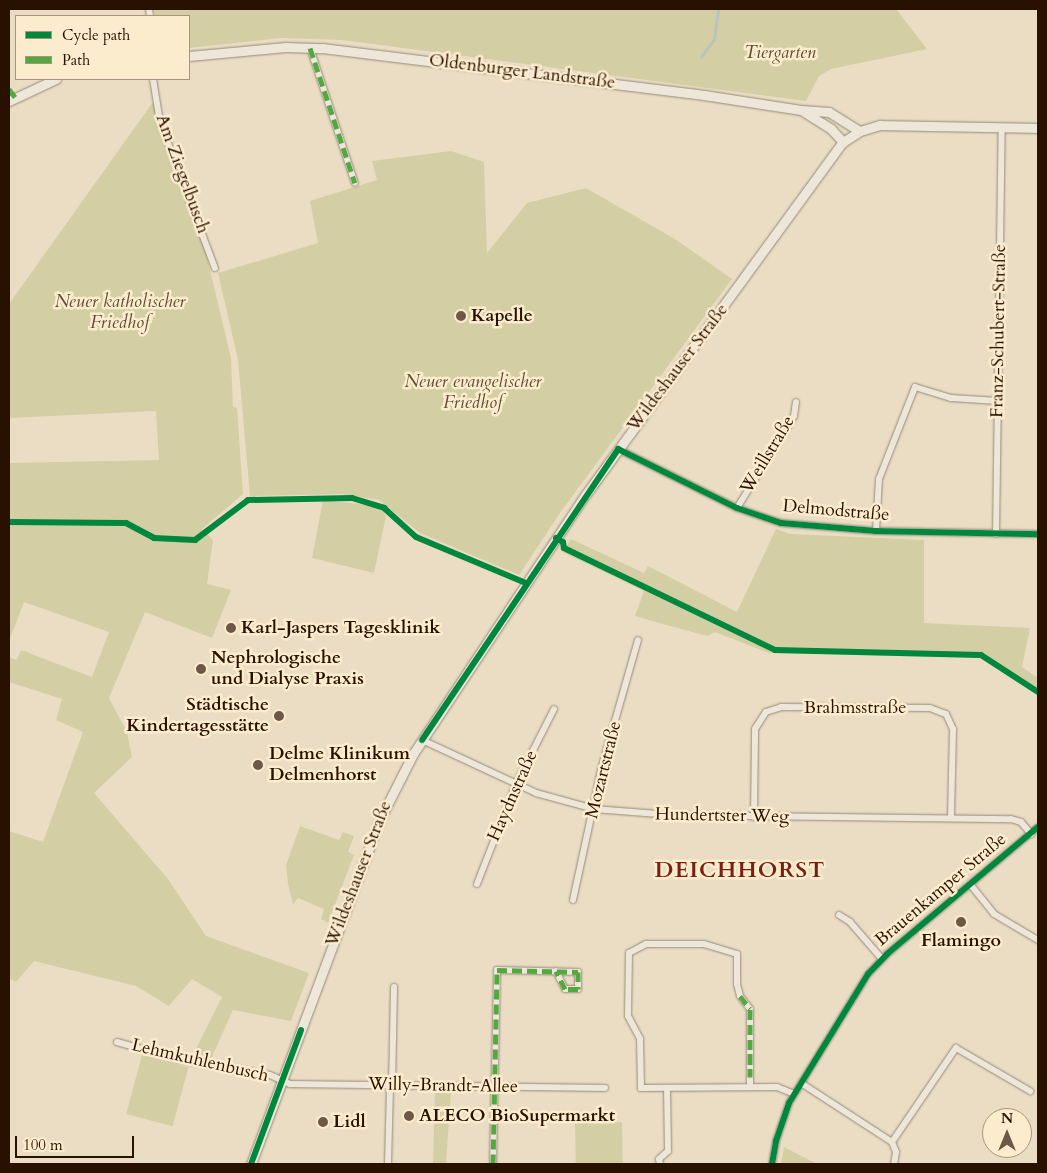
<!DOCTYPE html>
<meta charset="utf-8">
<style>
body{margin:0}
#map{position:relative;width:1047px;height:1173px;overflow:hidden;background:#ebddc4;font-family:Cardo,serif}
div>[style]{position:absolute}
.green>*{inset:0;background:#d4cea4;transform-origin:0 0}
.stream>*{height:2.5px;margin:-1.25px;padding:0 1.25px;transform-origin:1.25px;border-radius:1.25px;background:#bac4bc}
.roads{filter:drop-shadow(0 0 1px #958a7a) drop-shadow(0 0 1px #958a7a)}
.street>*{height:6px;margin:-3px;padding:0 3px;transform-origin:3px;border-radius:3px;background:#ede6d9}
.secondary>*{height:9px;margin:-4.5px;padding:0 4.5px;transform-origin:4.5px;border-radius:4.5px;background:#ede6d9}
.quiet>*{height:5px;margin-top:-2.5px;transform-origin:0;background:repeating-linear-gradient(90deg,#53a840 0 10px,transparent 0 15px)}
.cycleway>*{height:6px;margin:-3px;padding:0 3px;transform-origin:3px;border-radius:3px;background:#00873e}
.dots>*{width:14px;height:14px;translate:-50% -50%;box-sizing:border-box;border:2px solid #fcecce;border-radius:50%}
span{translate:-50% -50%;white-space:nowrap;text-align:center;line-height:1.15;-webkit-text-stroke:5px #fcecce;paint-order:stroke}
.park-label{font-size:18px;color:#5f4f31;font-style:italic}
.street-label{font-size:18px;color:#291101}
.poi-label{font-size:18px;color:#291101;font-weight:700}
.left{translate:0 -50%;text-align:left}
.right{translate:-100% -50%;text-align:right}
.district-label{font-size:22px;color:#7a1f14;font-weight:700;letter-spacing:1px}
.frame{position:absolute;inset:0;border:10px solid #291101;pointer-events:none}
.legend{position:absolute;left:15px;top:15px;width:175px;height:65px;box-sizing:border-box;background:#fcecce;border:1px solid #a8947c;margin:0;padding:6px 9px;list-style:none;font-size:15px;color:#291101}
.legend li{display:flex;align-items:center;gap:10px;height:25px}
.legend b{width:25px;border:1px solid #a8947c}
.north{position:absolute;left:982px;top:1108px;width:50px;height:50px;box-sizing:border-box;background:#fcecce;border:1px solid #a8947c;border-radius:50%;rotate:0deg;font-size:14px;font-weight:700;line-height:20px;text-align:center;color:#291101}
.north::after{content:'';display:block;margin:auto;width:18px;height:22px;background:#6d5845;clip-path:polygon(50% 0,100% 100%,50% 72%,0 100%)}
.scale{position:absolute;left:15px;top:1136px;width:119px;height:22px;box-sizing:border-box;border:2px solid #291101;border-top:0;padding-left:6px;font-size:15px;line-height:18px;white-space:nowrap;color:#291101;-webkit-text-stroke:4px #fcecce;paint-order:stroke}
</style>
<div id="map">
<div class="green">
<i style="clip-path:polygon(154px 9px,896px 9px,927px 49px,831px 69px,819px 76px,806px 101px,342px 40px,281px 38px,189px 48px,189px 16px,155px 16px)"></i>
<i style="clip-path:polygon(153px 102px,200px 228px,231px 358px,233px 407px,237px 408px,243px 494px,202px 529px,213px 540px,207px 584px,231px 590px,212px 638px,145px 612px,109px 698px,127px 732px,132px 757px,94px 793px,168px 879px,206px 936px,309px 973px,291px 1021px,233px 1010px,211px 1059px,193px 1055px,222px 997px,192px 979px,169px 1006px,136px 986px,34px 961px,16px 982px,9px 978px,9px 831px,43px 842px,83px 732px,56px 720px,62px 699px,9px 682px,9px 657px,17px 660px,21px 650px,92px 677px,109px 632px,24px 602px,9px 641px,9px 463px,159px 460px,156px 411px,9px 418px,9px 304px)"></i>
<i style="clip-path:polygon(451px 151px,484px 162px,487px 253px,527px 203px,586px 188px,675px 239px,732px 279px,560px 513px,519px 575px,420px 533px,379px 500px,342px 494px,250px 496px,238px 360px,218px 273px,318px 243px,310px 201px,377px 180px,372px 161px)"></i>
<i style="clip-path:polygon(323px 500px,369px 505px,382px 510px,386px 516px,374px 573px,312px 558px)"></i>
<i style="clip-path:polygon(776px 529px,790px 534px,924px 540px,924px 623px,1030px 628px,1022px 667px,1038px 678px,1038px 694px,983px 658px,769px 653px,715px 632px,707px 636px,652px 621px,635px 616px,644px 591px,562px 552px,571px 539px,644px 573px,648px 566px,737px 612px)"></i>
<i style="clip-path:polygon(300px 826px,339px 840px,343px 832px,354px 836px,348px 852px,354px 855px,328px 923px,321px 919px,324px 909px,298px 898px,293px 904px,288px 884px,286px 865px)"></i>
<i style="left:142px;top:1055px;width:48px;height:61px;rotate:15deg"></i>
<i style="clip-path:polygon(435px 1091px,451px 1091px,446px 1164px,433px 1164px)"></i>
<i style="left:622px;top:1122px;width:42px;height:47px;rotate:89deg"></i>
<i style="clip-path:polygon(784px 1147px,817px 1164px,781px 1164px)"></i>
</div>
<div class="stream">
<i style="left:701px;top:57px;width:22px;rotate:-54deg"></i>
<i style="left:714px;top:39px;width:30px;rotate:-82deg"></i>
</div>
<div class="roads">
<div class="street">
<i style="left:149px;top:9px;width:7px;rotate:82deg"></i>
<i style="left:310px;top:48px;width:142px;rotate:71.6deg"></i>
<i style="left:153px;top:79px;width:44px;rotate:80.8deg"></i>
<i style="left:160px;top:122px;width:156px;rotate:69.4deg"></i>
<i style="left:618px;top:449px;width:133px;rotate:26.4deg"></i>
<i style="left:737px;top:508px;width:46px;rotate:18.8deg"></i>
<i style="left:781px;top:523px;width:95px;rotate:4.8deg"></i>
<i style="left:876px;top:531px;width:162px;rotate:1.1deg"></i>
<i style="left:737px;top:508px;width:108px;rotate:-58.2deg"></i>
<i style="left:794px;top:416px;width:14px;rotate:-82deg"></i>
<i style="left:876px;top:531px;width:52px;rotate:-86.7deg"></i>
<i style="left:879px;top:479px;width:99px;rotate:-68.6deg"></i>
<i style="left:915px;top:387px;width:38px;rotate:17deg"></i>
<i style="left:951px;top:398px;width:47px;rotate:3.7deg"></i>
<i style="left:996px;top:534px;width:407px;rotate:-89.2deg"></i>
<i style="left:422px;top:740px;width:126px;rotate:24.9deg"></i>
<i style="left:536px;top:793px;width:60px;rotate:15.4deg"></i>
<i style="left:594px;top:809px;width:77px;rotate:4.5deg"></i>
<i style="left:671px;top:815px;width:340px;rotate:0.7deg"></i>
<i style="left:1011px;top:819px;width:10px;rotate:17deg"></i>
<i style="left:1021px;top:822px;width:16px;rotate:50deg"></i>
<i style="left:754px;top:817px;width:88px;rotate:-89.3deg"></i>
<i style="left:755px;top:729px;width:20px;rotate:-57deg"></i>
<i style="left:766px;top:712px;width:16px;rotate:-18deg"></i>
<i style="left:781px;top:707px;width:149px;rotate:0.4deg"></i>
<i style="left:930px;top:708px;width:17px;rotate:21deg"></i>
<i style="left:946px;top:714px;width:17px;rotate:65deg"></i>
<i style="left:953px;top:729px;width:89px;rotate:91.3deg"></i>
<i style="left:477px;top:884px;width:107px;rotate:-68.7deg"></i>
<i style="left:516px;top:784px;width:84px;rotate:-63.1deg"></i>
<i style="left:970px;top:884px;width:38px;rotate:51deg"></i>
<i style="left:994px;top:914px;width:51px;rotate:30.6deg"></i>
<i style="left:573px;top:900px;width:133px;rotate:-77.8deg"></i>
<i style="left:601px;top:770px;width:135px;rotate:-74.1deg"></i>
<i style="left:839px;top:915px;width:13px;rotate:32deg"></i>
<i style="left:850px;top:922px;width:49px;rotate:49.1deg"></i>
<i style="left:117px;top:1042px;width:62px;rotate:15.8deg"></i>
<i style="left:177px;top:1059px;width:94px;rotate:9.8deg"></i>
<i style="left:270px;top:1075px;width:22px;rotate:24deg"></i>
<i style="left:290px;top:1084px;width:315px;rotate:0.7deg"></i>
<i style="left:801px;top:1083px;width:108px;rotate:33deg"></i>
<i style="left:892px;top:1142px;width:11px;rotate:68deg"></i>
<i style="left:896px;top:1152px;width:12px;rotate:99deg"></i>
<i style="left:392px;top:1085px;width:98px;rotate:-88.8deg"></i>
<i style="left:750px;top:1087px;width:78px;rotate:-90deg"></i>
<i style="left:750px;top:1009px;width:16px;rotate:-128deg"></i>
<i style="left:740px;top:996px;width:12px;rotate:-104deg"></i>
<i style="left:737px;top:984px;width:30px;rotate:-90deg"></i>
<i style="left:737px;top:954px;width:34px;rotate:-163deg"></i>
<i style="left:704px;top:944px;width:58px;rotate:180deg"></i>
<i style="left:646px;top:944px;width:19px;rotate:152deg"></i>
<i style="left:629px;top:953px;width:63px;rotate:90.9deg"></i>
<i style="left:628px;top:1016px;width:26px;rotate:62deg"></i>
<i style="left:640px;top:1039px;width:49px;rotate:88.8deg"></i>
<i style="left:641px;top:1088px;width:136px;rotate:-0.4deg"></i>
<i style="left:777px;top:1087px;width:18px;rotate:22deg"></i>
<i style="left:892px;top:1142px;width:114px;rotate:-55.8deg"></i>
<i style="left:956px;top:1048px;width:86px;rotate:30.2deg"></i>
<i style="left:388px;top:1164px;width:79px;rotate:-88.5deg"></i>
<i style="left:493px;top:1164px;width:194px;rotate:-88.8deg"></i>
<i style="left:497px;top:970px;width:81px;rotate:1.4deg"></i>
<i style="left:578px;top:972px;width:17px;rotate:90deg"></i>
<i style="left:578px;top:989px;width:13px;rotate:180deg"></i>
<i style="left:565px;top:989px;width:20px;rotate:-117deg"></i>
<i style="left:660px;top:1164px;width:5px;rotate:-101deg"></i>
<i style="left:659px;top:1159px;width:12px;rotate:-42deg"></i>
<i style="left:668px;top:1151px;width:62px;rotate:-90.9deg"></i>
<i style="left:772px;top:1164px;width:23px;rotate:-80deg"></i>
<i style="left:776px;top:1141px;width:40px;rotate:-71.1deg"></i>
<i style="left:789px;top:1103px;width:151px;rotate:-58.5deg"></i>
<i style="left:868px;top:974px;width:28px;rotate:-46deg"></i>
<i style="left:887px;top:954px;width:197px;rotate:-40.1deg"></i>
</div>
<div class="secondary">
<i style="left:189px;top:56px;width:97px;rotate:-5.3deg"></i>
<i style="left:286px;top:47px;width:36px;rotate:2deg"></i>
<i style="left:322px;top:48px;width:385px;rotate:7deg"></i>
<i style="left:704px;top:95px;width:98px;rotate:8.8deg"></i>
<i style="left:801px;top:110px;width:36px;rotate:32deg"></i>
<i style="left:831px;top:129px;width:18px;rotate:47deg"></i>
<i style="left:9px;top:101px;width:52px;rotate:-25.1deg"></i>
<i style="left:801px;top:110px;width:28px;rotate:4deg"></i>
<i style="left:829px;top:112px;width:36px;rotate:32deg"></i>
<i style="left:251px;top:1164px;width:366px;rotate:-69.5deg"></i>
<i style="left:379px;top:821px;width:75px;rotate:-63.1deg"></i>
<i style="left:413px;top:754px;width:312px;rotate:-56.4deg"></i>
<i style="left:586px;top:494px;width:436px;rotate:-53.9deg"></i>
<i style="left:843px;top:142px;width:20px;rotate:-33deg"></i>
<i style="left:860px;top:131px;width:21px;rotate:-17deg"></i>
<i style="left:880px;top:125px;width:158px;rotate:1.1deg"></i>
</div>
</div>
<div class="quiet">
<i style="left:310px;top:48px;width:142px;rotate:71.6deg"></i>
<i style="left:9px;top:89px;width:10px;rotate:53deg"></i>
<i style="left:740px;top:996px;width:16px;rotate:52deg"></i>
<i style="left:750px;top:1009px;width:68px;rotate:90deg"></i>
<i style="left:493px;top:1164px;width:194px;rotate:-88.8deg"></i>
<i style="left:497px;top:970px;width:81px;rotate:1.4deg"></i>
<i style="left:578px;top:972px;width:17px;rotate:90deg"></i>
<i style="left:578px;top:989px;width:13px;rotate:180deg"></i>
<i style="left:565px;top:989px;width:20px;rotate:-117deg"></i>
</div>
<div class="cycleway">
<i style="left:9px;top:522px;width:117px;rotate:0.5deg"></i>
<i style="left:126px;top:523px;width:32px;rotate:28deg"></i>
<i style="left:154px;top:538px;width:41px;rotate:2.8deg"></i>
<i style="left:195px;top:540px;width:66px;rotate:-37deg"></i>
<i style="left:248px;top:500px;width:104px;rotate:-1.1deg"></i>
<i style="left:352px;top:498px;width:34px;rotate:17deg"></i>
<i style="left:384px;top:508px;width:43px;rotate:42.2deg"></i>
<i style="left:416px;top:537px;width:119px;rotate:22.7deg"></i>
<i style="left:556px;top:538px;width:8px;rotate:30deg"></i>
<i style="left:563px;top:542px;width:6px;rotate:81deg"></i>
<i style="left:564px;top:548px;width:234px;rotate:25.8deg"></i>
<i style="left:775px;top:650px;width:206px;rotate:1.4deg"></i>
<i style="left:981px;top:655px;width:68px;rotate:33deg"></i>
<i style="left:422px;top:740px;width:351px;rotate:-56deg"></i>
<i style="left:618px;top:449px;width:133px;rotate:26.4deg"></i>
<i style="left:737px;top:508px;width:46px;rotate:18.8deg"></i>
<i style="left:781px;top:523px;width:95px;rotate:4.8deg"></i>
<i style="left:876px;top:531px;width:162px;rotate:1.1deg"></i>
<i style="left:251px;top:1164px;width:143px;rotate:-69.5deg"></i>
<i style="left:772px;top:1164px;width:23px;rotate:-80deg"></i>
<i style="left:776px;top:1141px;width:40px;rotate:-71.1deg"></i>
<i style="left:789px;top:1103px;width:151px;rotate:-58.5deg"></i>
<i style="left:868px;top:974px;width:28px;rotate:-46deg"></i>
<i style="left:887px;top:954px;width:197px;rotate:-40.1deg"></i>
</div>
<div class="dots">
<i style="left:461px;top:316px;background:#6d5845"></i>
<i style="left:231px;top:628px;background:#6d5845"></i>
<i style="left:201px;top:669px;background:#6d5845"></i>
<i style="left:279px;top:716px;background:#6d5845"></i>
<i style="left:258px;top:765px;background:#6d5845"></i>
<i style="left:961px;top:922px;background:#6d5845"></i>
<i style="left:409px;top:1116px;background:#6d5845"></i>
<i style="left:323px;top:1122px;background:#6d5845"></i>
</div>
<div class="park-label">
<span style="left:780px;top:53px">Tiergarten</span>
<span style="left:120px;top:313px">Neuer katholischer<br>Friedhof</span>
<span style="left:473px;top:393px">Neuer evangelischer<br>Friedhof</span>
</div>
<div class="street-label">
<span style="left:522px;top:72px;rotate:7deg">Oldenburger Landstraße</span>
<span style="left:182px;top:174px;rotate:70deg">Am Ziegelbusch</span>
<span style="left:999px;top:331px;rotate:-89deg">Franz-Schubert-Straße</span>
<span style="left:678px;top:368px;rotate:-53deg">Wildeshauser Straße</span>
<span style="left:768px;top:455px;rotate:-59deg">Weillstraße</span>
<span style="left:836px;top:511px;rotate:5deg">Delmodstraße</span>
<span style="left:855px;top:708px">Brahmsstraße</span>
<span style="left:604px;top:770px;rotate:-76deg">Mozartstraße</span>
<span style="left:513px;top:796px;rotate:-66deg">Haydnstraße</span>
<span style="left:722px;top:816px;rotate:1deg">Hundertster Weg</span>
<span style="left:359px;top:874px;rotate:-69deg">Wildeshauser Straße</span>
<span style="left:941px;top:890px;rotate:-40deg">Brauenkamper Straße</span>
<span style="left:200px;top:1061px;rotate:13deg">Lehmkuhlenbusch</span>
<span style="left:443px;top:1086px;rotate:1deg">Willy-Brandt-Allee</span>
</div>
<div class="poi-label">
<span class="left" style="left:471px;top:316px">Kapelle</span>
<span class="left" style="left:241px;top:628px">Karl-Jaspers Tagesklinik</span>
<span class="left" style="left:211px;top:669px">Nephrologische<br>und Dialyse Praxis</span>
<span class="right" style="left:269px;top:716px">Städtische<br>Kindertagesstätte</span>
<span class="left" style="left:269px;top:765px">Delme Klinikum<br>Delmenhorst</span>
<span style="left:961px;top:941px">Flamingo</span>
<span class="left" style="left:419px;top:1116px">ALECO BioSupermarkt</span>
<span class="left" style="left:333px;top:1122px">Lidl</span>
</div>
<div class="district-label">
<span style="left:740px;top:871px">DEICHHORST</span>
</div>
<div class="frame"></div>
<ul class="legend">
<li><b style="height:6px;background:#00873e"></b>Cycle path</li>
<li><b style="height:6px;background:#53a840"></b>Path</li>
</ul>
<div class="north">N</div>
<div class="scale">100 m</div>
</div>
